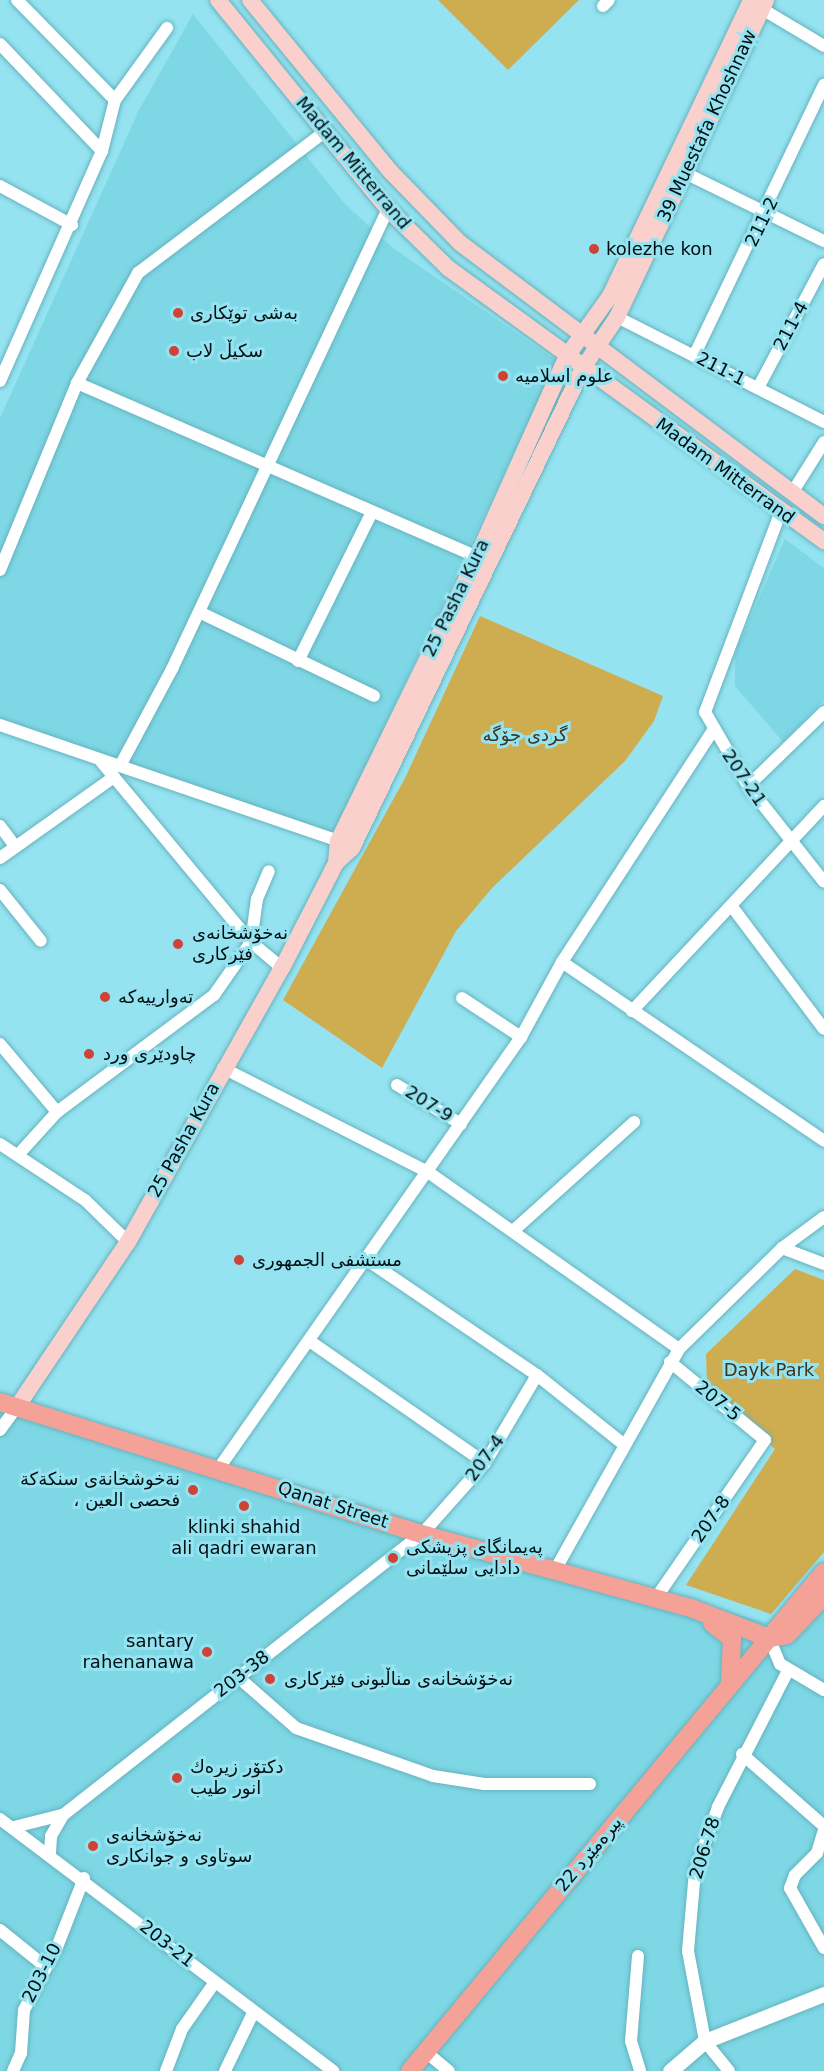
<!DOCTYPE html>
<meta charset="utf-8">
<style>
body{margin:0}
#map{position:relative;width:824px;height:2071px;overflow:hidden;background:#95e3f0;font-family:"DejaVu Sans",Vazirmatn,sans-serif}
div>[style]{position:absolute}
.built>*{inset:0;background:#7ed7e5}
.green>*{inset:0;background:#ceac50}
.roads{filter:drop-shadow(0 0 2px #65b3bf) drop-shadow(0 0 2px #65b3bf)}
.minor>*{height:12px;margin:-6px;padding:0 6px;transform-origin:6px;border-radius:6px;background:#fff}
.tertiary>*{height:15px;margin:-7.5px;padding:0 7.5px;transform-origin:7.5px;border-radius:7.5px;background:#fff}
.secondary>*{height:16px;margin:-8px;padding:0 8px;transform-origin:8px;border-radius:8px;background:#f9d0cc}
.primary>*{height:18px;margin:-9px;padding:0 9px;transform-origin:9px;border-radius:9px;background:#f4a198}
.dots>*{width:16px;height:16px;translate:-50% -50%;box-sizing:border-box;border:3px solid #95e3f0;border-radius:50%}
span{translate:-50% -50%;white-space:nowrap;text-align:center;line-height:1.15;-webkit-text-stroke:6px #95e3f0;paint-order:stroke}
.street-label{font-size:18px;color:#000f12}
.poi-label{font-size:18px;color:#000f12}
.left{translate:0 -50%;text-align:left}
.right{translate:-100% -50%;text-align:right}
.park-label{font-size:18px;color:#3e351e}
</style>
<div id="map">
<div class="built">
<i style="clip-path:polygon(193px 14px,344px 203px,393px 248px,557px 361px,331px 839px,0 719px,0 418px,139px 110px)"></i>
<i style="clip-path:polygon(785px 539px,824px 568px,824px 700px,783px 742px,735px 686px,735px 653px)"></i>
<i style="clip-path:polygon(0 1401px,789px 1629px,824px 1589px,824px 2071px,0 2071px)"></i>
</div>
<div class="green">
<i style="clip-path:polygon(438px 0,579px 0,508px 70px)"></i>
<i style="clip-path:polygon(480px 616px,663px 696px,654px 721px,625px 761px,492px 888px,456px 931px,382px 1068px,283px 1000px,405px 778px)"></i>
<i style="clip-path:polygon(795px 1269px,824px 1280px,824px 1552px,771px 1614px,686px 1585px,775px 1449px,707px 1386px,706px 1354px)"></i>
</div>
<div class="roads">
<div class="minor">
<i style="left:17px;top:0;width:140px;rotate:45.6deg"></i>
<i style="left:603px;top:6px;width:8px;rotate:-45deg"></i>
<i style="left:762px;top:9px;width:72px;rotate:30.8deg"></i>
<i style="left:0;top:44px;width:148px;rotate:46.4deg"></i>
<i style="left:685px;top:173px;width:155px;rotate:26.1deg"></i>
<i style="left:0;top:186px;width:82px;rotate:28.4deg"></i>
<i style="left:617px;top:317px;width:232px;rotate:26.9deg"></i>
<i style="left:694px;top:356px;width:301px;rotate:-64.4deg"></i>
<i style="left:0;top:381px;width:252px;rotate:-66.1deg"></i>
<i style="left:102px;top:151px;width:53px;rotate:-75.7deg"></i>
<i style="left:115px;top:100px;width:89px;rotate:-54.2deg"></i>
<i style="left:77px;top:383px;width:436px;rotate:23.5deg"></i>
<i style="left:758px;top:388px;width:140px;rotate:-62deg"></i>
<i style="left:792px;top:493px;width:60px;rotate:-57.9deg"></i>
<i style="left:781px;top:511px;width:215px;rotate:110.7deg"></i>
<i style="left:705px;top:712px;width:86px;rotate:59.8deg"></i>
<i style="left:748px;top:786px;width:122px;rotate:51.6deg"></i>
<i style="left:0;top:570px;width:202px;rotate:-67.6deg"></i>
<i style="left:77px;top:383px;width:126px;rotate:-61deg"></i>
<i style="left:138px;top:273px;width:236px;rotate:-37.1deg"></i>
<i style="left:199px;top:612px;width:194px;rotate:25.6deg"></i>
<i style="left:298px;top:661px;width:166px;rotate:-63.6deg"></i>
<i style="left:0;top:725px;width:357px;rotate:18.9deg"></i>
<i style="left:99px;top:759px;width:238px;rotate:50.3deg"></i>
<i style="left:251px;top:942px;width:40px;rotate:40deg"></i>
<i style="left:120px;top:766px;width:110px;rotate:-61.8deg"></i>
<i style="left:172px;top:669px;width:508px;rotate:-64.85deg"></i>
<i style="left:748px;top:786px;width:106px;rotate:-44.2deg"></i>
<i style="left:0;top:826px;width:26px;rotate:53deg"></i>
<i style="left:0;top:858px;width:140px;rotate:-35.4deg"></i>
<i style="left:0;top:890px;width:65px;rotate:51.2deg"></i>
<i style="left:733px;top:908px;width:151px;rotate:53.1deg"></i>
<i style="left:562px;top:962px;width:317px;rotate:34.3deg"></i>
<i style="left:462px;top:998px;width:71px;rotate:33.5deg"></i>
<i style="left:632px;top:1011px;width:281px;rotate:-46.9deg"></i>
<i style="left:0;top:1044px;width:89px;rotate:50deg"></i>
<i style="left:223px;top:1068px;width:230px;rotate:26.9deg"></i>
<i style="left:428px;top:1172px;width:307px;rotate:35.2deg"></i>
<i style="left:397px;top:1085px;width:75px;rotate:31.4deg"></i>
<i style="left:0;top:1144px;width:102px;rotate:33.4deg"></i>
<i style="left:85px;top:1200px;width:60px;rotate:44.3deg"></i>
<i style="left:18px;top:1155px;width:58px;rotate:-47.8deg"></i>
<i style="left:57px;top:1112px;width:196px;rotate:-36.7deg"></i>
<i style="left:214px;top:995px;width:65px;rotate:-55.1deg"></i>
<i style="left:251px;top:942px;width:43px;rotate:-82.1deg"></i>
<i style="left:257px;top:899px;width:30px;rotate:-67deg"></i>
<i style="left:513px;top:1231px;width:163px;rotate:-42deg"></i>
<i style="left:782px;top:1248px;width:45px;rotate:20.9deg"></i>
<i style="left:367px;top:1260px;width:205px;rotate:34.1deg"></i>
<i style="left:537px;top:1375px;width:110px;rotate:38.7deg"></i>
<i style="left:311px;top:1342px;width:212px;rotate:34.8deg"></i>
<i style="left:0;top:1430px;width:29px;rotate:-54deg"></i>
<i style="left:219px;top:1468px;width:526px;rotate:-54.98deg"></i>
<i style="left:521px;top:1037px;width:85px;rotate:-61.3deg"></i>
<i style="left:562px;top:962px;width:277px;rotate:-56.9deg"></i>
<i style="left:554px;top:1572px;width:256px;rotate:-60.7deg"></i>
<i style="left:679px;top:1349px;width:144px;rotate:-44.4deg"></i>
<i style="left:782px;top:1248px;width:52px;rotate:-36.4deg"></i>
<i style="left:656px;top:1598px;width:192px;rotate:-55.4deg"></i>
<i style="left:765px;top:1440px;width:123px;rotate:-140.6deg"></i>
<i style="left:769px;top:1638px;width:28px;rotate:67deg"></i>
<i style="left:780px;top:1664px;width:51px;rotate:30.6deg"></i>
<i style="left:238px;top:1677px;width:77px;rotate:41.3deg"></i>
<i style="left:296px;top:1728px;width:145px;rotate:19.3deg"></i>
<i style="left:433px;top:1776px;width:52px;rotate:8.9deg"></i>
<i style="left:484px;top:1784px;width:106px"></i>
<i style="left:742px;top:1754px;width:109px;rotate:41.3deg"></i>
<i style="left:0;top:1819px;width:418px;rotate:37.1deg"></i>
<i style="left:14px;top:1827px;width:49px;rotate:-14deg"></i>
<i style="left:824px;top:1830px;width:24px;rotate:107deg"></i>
<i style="left:817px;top:1853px;width:31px;rotate:135deg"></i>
<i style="left:795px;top:1875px;width:14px;rotate:111deg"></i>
<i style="left:790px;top:1888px;width:69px;rotate:60.5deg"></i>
<i style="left:50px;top:1852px;width:16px;rotate:-86deg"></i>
<i style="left:51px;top:1836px;width:24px;rotate:-60deg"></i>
<i style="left:63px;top:1815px;width:456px;rotate:-38.1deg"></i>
<i style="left:422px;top:1534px;width:95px;rotate:-48.4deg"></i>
<i style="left:485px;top:1463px;width:102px;rotate:-59.4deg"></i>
<i style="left:0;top:1930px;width:59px;rotate:38.8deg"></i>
<i style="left:638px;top:1956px;width:85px;rotate:94.7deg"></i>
<i style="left:631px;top:2041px;width:31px;rotate:73deg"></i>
<i style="left:426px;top:2052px;width:30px;rotate:40deg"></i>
<i style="left:13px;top:2071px;width:20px;rotate:-66deg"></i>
<i style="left:21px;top:2053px;width:43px;rotate:-86deg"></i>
<i style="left:24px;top:2010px;width:71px;rotate:-62.4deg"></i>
<i style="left:57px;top:1947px;width:74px;rotate:-68.6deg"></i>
<i style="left:166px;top:2071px;width:45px;rotate:-69.1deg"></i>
<i style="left:182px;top:2029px;width:57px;rotate:-54.9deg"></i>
<i style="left:225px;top:2071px;width:64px;rotate:-64.2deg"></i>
<i style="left:729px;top:2071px;width:38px;rotate:-129deg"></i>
<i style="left:705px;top:2041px;width:92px;rotate:-100.7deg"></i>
<i style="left:688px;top:1951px;width:80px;rotate:-85deg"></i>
<i style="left:695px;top:1871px;width:68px;rotate:-70.2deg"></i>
<i style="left:718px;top:1807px;width:153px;rotate:-62.8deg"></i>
</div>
<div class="tertiary">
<i style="left:670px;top:2071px;width:46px;rotate:-40.6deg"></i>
<i style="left:705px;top:2041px;width:128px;rotate:-21.6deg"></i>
</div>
<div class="secondary">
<i style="left:218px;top:0;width:269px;rotate:50.9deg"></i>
<i style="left:388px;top:209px;width:84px;rotate:44.5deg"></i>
<i style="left:448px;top:268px;width:465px;rotate:36deg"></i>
<i style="left:250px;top:0;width:222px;rotate:50.7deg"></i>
<i style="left:391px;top:172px;width:99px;rotate:45.8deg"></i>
<i style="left:460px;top:243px;width:455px;rotate:36.9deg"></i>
<i style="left:336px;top:863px;width:22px;rotate:-43deg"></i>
<i style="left:352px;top:848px;width:533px;rotate:-64.3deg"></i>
<i style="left:583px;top:368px;width:61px;rotate:-56.3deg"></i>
<i style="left:617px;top:317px;width:350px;rotate:-64.8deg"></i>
<i style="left:17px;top:1407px;width:199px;rotate:-56.1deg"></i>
<i style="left:128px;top:1242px;width:314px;rotate:-60.7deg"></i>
<i style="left:282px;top:968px;width:118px;rotate:-62.8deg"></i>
<i style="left:336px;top:863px;width:22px;rotate:-85deg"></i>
<i style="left:338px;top:841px;width:316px;rotate:-63.9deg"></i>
<i style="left:477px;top:557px;width:220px;rotate:-65.9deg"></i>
<i style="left:567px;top:356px;width:74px;rotate:-54.4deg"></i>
<i style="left:610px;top:296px;width:328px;rotate:-64.5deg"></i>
</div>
<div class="primary">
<i style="left:0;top:1402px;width:442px;rotate:17.4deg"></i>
<i style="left:422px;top:1534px;width:279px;rotate:15.4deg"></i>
<i style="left:691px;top:1608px;width:84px;rotate:21deg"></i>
<i style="left:769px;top:1638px;width:18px;rotate:-9deg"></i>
<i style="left:787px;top:1635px;width:54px;rotate:-46.5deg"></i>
<i style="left:712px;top:1623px;width:26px;rotate:39deg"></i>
<i style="left:732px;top:1639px;width:44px;rotate:92.6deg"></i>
<i style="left:410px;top:2071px;width:648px;rotate:-50.32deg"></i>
</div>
</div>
<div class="dots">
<i style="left:594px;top:249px;background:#cf4236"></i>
<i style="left:178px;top:313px;background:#cf4236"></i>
<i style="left:174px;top:351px;background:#cf4236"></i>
<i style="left:503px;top:376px;background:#cf4236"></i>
<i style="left:178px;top:944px;background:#cf4236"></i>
<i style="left:105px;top:997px;background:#cf4236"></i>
<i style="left:89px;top:1054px;background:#cf4236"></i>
<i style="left:239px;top:1260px;background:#cf4236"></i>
<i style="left:193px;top:1490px;background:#cf4236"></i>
<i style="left:244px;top:1506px;background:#cf4236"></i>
<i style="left:393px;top:1558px;background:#cf4236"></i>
<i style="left:207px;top:1652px;background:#cf4236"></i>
<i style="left:270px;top:1679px;background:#cf4236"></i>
<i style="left:177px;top:1778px;background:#cf4236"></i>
<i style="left:93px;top:1846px;background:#cf4236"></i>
</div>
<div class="street-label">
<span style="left:707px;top:126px;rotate:-65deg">39 Muestafa Khoshnaw</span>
<span style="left:353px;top:163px;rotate:50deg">Madam Mitterrand</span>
<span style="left:762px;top:222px;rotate:-64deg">211-2</span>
<span style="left:791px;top:326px;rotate:-62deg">211-4</span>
<span style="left:721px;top:369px;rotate:27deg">211-1</span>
<span style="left:725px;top:471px;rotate:36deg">Madam Mitterrand</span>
<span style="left:456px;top:598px;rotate:-64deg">25 Pasha Kura</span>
<span style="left:744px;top:778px;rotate:56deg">207-21</span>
<span style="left:429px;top:1104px;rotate:32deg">207-9</span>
<span style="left:184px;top:1140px;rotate:-61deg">25 Pasha Kura</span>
<span style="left:718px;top:1401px;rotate:39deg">207-5</span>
<span style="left:485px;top:1458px;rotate:-54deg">207-4</span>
<span style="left:333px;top:1505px;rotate:18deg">Qanat Street</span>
<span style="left:711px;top:1519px;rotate:-55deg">207-8</span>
<span style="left:242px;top:1674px;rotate:-38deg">203-38</span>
<span style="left:705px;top:1848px;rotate:-73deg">206-78</span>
<span style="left:589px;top:1854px;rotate:-50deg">22 پیرەمێرد</span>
<span style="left:167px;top:1944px;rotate:38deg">203-21</span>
<span style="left:42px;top:1973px;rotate:-63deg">203-10</span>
</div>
<div class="poi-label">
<span class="left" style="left:606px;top:249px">kolezhe kon</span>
<span class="left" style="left:190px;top:313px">بە‌شی توێكاری</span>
<span class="left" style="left:186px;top:351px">سكیڵ لاب</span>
<span class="left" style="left:515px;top:376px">علوم اسلاميه</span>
<span class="left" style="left:192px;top:944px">نەخۆشخانەی<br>فێرکاری</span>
<span class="left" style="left:118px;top:997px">تەوارییەکە</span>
<span class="left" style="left:103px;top:1054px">چاودێری ورد</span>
<span class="left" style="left:252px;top:1260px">مستشفى الجمهورى</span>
<span class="right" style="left:180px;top:1490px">نةخوشخانةى سنكةكة<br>، فحصى العين</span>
<span style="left:244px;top:1538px">klinki shahid<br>ali qadri ewaran</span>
<span class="left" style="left:406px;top:1558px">پەیمانگای پزیشکی<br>دادایی سلێمانی</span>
<span class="right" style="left:194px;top:1652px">santary<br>rahenanawa</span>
<span class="left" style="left:284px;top:1679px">نەخۆشخانەی مناڵبونی فێرکاری</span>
<span class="left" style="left:190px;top:1778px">دکتۆر زیرەك<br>انور طیب</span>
<span class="left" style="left:106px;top:1846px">نەخۆشخانەی<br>سوتاوی و جوانکاری</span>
</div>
<div class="park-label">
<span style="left:525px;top:735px">گردی جۆگە</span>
<span style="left:769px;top:1370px">Dayk Park</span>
</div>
</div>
